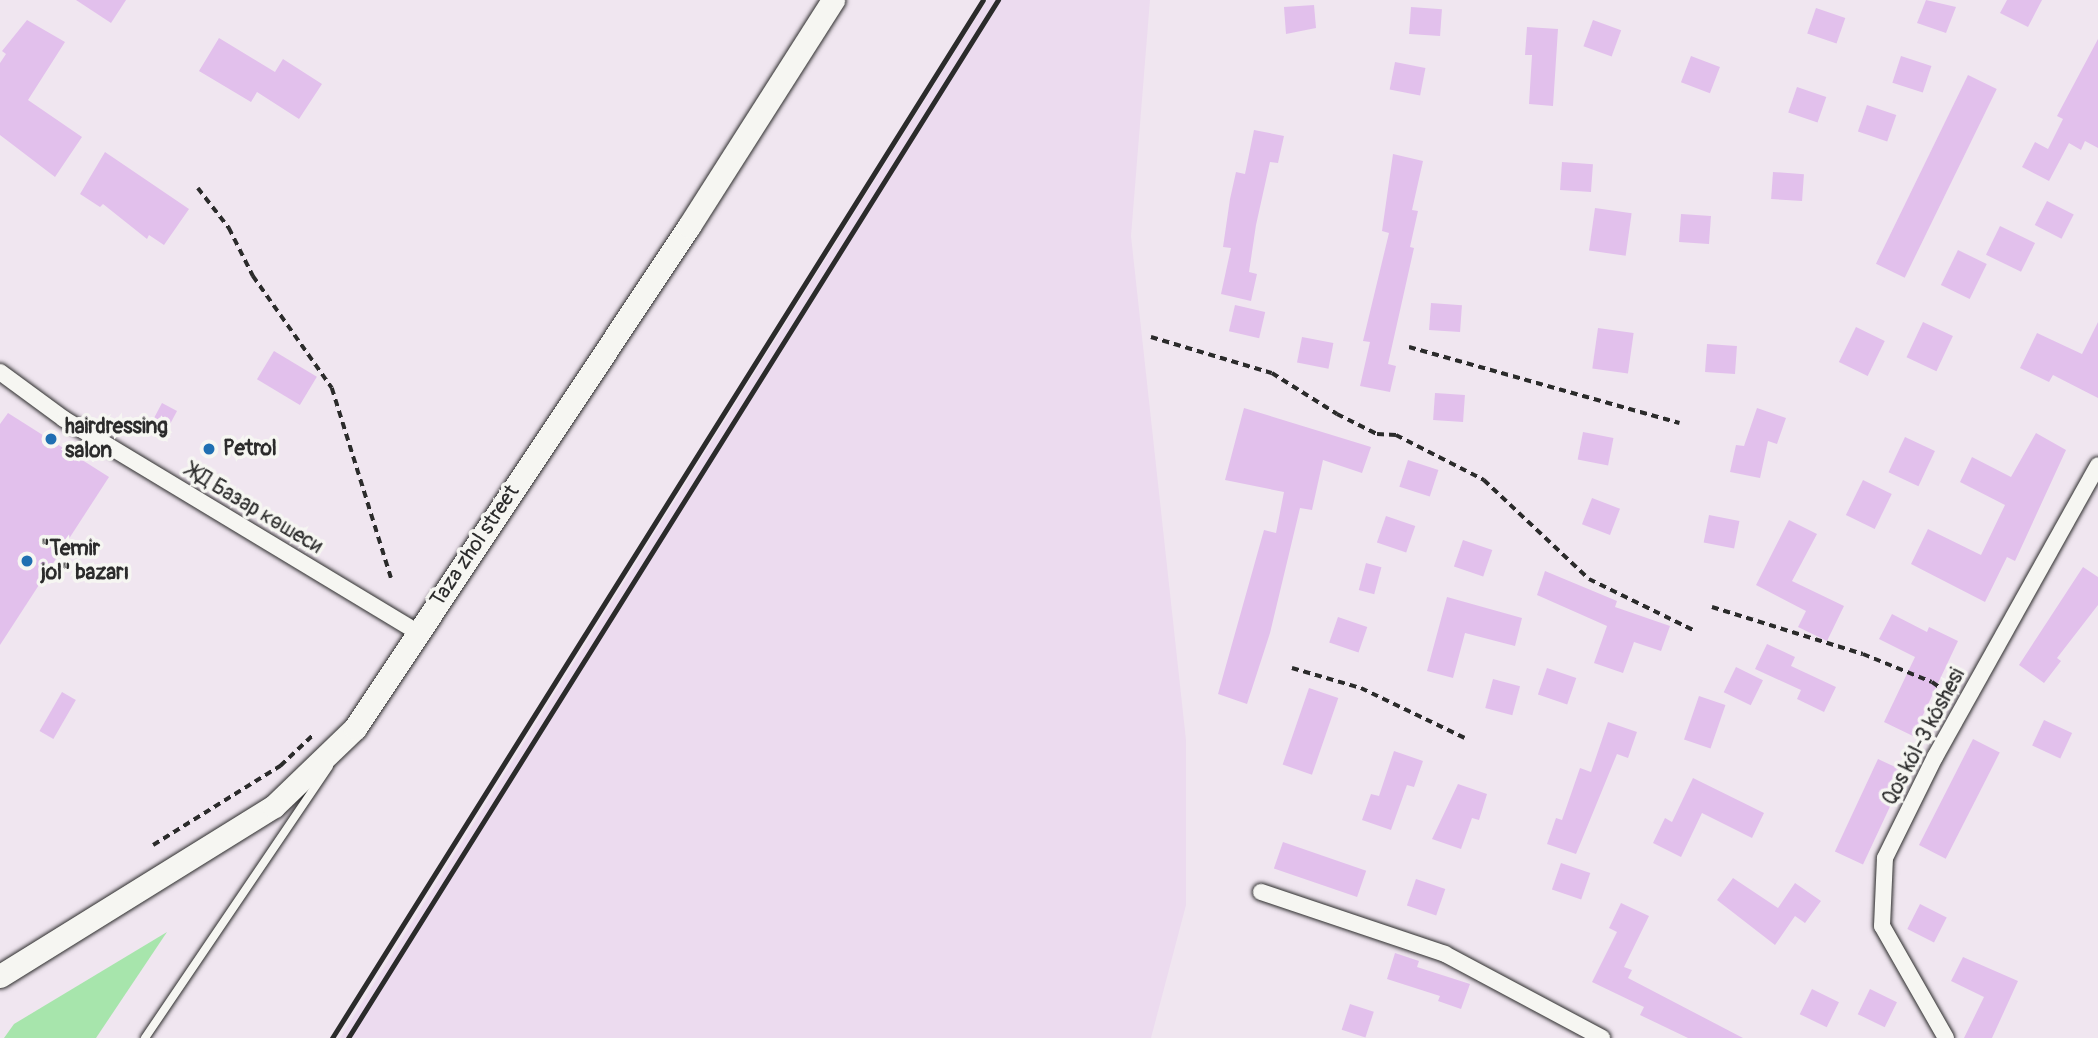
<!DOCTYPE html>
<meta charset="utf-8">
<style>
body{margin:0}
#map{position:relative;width:2098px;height:1038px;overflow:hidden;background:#f0e6f0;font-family:Pangolin,sans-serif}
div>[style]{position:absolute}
.built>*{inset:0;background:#ecdbef}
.green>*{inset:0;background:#a7e5ac}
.building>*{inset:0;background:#e2c0ec;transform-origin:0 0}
.path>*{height:3.5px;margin-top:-1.75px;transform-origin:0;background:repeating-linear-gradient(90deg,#2b2b2b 0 7px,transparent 0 12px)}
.roads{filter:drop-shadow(0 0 2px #2b2b2b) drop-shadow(0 0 2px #2b2b2b)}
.service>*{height:8px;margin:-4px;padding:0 4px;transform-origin:4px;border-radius:4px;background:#f6f6f2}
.minor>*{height:16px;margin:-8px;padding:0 8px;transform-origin:8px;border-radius:8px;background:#f6f6f2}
.secondary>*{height:23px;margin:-11.5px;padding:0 11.5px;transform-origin:11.5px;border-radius:11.5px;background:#f6f6f2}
.rail>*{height:5px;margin:-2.5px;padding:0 2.5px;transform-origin:2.5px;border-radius:2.5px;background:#2b2b2b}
.dots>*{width:19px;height:19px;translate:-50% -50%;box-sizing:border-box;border:4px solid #f6f6f2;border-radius:50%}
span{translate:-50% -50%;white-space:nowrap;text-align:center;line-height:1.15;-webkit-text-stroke:7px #f6f6f2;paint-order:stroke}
.poi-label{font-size:21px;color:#2b2b2b;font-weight:700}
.left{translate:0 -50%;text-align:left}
.street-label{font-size:21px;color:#2b2b2b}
</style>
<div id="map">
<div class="built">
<i style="clip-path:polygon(987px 0,1150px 0,1131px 236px,1186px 740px,1186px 905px,1151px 1038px,340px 1038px)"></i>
</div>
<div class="green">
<i style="clip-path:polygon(167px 932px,96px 1038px,4px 1038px,14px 1024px)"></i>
</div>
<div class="building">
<i style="clip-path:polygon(76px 0,126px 0,111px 23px)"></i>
<i style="clip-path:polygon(1926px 0,1956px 7px,1946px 33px,1917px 23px)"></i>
<i style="clip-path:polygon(2007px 0,2042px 0,2028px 27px,2000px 13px)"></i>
<i style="clip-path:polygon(1314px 5px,1316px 28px,1286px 34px,1284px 7px)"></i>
<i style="left:1411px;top:7px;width:31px;height:27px;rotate:4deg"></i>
<i style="left:1816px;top:8px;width:31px;height:27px;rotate:19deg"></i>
<i style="clip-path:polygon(27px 20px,65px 42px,28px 100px,82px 137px,55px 177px,0 135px,0 63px,6px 54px,2px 51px)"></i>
<i style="left:1593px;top:20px;width:30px;height:28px;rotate:20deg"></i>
<i style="clip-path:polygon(1527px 27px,1558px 29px,1553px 106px,1529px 104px,1532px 55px,1525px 55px)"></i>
<i style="clip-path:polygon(219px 38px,275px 72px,283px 59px,322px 84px,299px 119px,257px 92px,251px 102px,199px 71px)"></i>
<i style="clip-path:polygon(2098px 39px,2098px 148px,2085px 141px,2081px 150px,2069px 143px,2049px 181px,2022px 167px,2035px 142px,2048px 149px,2063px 119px,2057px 116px)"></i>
<i style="left:1691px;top:56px;width:31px;height:28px;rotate:21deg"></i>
<i style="left:1901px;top:56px;width:32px;height:28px;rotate:18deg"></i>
<i style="left:1395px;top:62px;width:31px;height:28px;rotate:11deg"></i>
<i style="left:1968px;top:75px;width:32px;height:210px;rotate:26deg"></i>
<i style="left:1797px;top:87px;width:31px;height:27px;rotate:19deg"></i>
<i style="left:1867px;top:105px;width:31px;height:28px;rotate:19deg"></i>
<i style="clip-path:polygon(1254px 130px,1284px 136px,1278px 163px,1270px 162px,1256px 225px,1249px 272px,1257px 274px,1251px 301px,1221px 294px,1231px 248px,1223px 247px,1230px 199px,1236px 172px,1245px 174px)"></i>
<i style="clip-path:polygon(105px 152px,189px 209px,164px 245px,149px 235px,147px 239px,103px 204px,100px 207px,80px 194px)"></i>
<i style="clip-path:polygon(1393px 154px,1423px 161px,1412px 210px,1418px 211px,1410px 247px,1414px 248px,1388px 364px,1396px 366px,1390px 392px,1360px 386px,1370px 342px,1363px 341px,1389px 233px,1382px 231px)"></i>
<i style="left:1562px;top:162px;width:31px;height:28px;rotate:4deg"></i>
<i style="left:1773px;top:172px;width:31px;height:27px;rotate:4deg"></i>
<i style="left:2047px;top:201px;width:30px;height:27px;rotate:27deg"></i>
<i style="left:1595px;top:208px;width:37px;height:43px;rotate:8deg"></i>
<i style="left:1681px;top:214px;width:30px;height:28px;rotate:4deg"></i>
<i style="left:2000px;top:226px;width:39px;height:32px;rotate:26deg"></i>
<i style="left:1958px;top:250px;width:32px;height:39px;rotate:26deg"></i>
<i style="left:1431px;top:303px;width:31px;height:27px;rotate:4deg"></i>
<i style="left:1235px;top:305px;width:31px;height:27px;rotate:13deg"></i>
<i style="left:1923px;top:322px;width:33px;height:39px;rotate:25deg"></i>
<i style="clip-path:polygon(2098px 322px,2098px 398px,2053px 375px,2049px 382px,2020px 368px,2037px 333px,2082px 354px)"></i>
<i style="left:1856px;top:327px;width:32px;height:39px;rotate:26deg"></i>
<i style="left:1598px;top:328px;width:36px;height:41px;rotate:8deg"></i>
<i style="left:1302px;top:337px;width:32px;height:26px;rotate:11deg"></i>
<i style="left:1707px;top:344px;width:30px;height:28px;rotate:4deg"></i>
<i style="left:274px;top:351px;width:50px;height:33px;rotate:31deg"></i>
<i style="left:1435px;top:393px;width:30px;height:27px;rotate:4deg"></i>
<i style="left:162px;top:403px;width:17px;height:19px;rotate:28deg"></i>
<i style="clip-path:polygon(1244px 408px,1371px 447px,1362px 473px,1323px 460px,1312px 510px,1300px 508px,1270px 633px,1247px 704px,1218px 694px,1264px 530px,1276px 533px,1284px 492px,1225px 480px)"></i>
<i style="clip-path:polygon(1757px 408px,1786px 418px,1777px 444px,1768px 441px,1760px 478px,1730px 472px,1736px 445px,1744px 446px)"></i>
<i style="clip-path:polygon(8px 413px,109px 477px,0 645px,0 424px)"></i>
<i style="left:1583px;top:432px;width:31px;height:28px;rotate:11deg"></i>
<i style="clip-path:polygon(2036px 433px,2066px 450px,2015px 561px,2007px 557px,1985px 602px,1911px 564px,1928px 529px,1981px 555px,2005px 505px,1960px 482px,1972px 457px,2011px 477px)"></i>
<i style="left:1905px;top:437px;width:33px;height:39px;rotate:25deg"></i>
<i style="left:1408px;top:460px;width:32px;height:28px;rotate:18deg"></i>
<i style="left:1863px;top:480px;width:32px;height:39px;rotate:26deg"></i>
<i style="left:1592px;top:498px;width:30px;height:28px;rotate:21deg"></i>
<i style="left:1709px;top:515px;width:31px;height:28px;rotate:11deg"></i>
<i style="left:1386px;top:516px;width:31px;height:28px;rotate:19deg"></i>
<i style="clip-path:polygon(1789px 520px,1817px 534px,1792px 581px,1844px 606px,1827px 641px,1798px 627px,1806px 611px,1756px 585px)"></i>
<i style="left:1463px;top:540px;width:31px;height:28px;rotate:19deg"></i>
<i style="left:1366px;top:563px;width:16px;height:28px;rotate:15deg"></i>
<i style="clip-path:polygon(2083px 567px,2098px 577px,2098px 605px,2057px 658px,2061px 661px,2044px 683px,2019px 665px)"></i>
<i style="clip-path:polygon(1545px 571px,1617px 601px,1615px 607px,1670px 626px,1661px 651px,1634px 642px,1623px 673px,1594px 663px,1607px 626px,1537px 595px)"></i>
<i style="clip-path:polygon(1447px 597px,1522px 618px,1515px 646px,1465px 633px,1453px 678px,1427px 671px)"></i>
<i style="clip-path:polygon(1892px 614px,1927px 632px,1929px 627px,1958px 641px,1913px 736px,1884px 722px,1915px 657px,1879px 639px)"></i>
<i style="left:1338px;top:617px;width:31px;height:27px;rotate:19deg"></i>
<i style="clip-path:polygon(1767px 644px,1795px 657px,1791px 666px,1836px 687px,1824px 712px,1797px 699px,1801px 690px,1755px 669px)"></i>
<i style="left:1736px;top:667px;width:30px;height:28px;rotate:26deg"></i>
<i style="left:1547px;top:668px;width:31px;height:28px;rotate:19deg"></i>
<i style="left:1493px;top:679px;width:28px;height:30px;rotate:15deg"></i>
<i style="left:1309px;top:688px;width:31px;height:81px;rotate:19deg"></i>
<i style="left:62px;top:692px;width:16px;height:45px;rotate:30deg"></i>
<i style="left:1699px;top:696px;width:28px;height:46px;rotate:19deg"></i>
<i style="left:2044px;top:720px;width:31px;height:28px;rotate:25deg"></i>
<i style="clip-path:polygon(1608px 722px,1637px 732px,1628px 758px,1617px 754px,1576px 854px,1547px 844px,1556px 818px,1562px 820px,1580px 768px,1591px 772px)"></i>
<i style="left:1973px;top:739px;width:30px;height:119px;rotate:27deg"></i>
<i style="clip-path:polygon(1394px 751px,1423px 761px,1414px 787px,1407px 785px,1391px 830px,1362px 820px,1371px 794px,1379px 796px)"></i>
<i style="left:1878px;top:759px;width:31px;height:102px;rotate:25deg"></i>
<i style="clip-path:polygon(1693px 778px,1764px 813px,1752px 838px,1702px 813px,1681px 857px,1653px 843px,1665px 818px,1672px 822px)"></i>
<i style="clip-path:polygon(1458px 784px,1487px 794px,1479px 820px,1472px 818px,1461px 849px,1432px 839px)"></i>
<i style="left:1283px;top:842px;width:88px;height:28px;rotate:19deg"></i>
<i style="left:1561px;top:863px;width:31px;height:28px;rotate:19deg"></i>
<i style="clip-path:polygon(1733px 878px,1778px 908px,1795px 883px,1821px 901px,1805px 923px,1795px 916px,1775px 945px,1717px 900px)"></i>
<i style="left:1416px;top:879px;width:31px;height:28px;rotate:19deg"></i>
<i style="clip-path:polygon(1621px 903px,1649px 916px,1624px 967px,1632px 970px,1628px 978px,1743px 1038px,1688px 1038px,1640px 1015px,1644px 1007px,1592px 982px,1617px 932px,1609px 928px)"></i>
<i style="left:1920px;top:904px;width:30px;height:28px;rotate:27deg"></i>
<i style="clip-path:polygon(1395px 953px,1419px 961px,1417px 967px,1470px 984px,1461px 1009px,1438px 1001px,1440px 996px,1387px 979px)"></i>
<i style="clip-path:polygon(1963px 957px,2018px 981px,1992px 1038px,1964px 1038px,1984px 997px,1951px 981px)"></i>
<i style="left:1812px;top:989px;width:30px;height:28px;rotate:26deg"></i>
<i style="left:1870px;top:989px;width:30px;height:28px;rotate:26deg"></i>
<i style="left:1350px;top:1004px;width:25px;height:27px;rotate:18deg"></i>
</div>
<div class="path">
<i style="left:198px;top:188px;width:51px;rotate:52.2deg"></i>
<i style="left:229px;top:228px;width:54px;rotate:63.4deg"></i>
<i style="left:253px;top:276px;width:137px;rotate:54.8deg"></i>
<i style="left:332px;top:388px;width:199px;rotate:72.7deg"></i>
<i style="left:1151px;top:337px;width:126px;rotate:16.6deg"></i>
<i style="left:1272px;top:373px;width:77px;rotate:32.2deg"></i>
<i style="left:1337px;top:414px;width:45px;rotate:26.6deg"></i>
<i style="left:1377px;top:434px;width:19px;rotate:3deg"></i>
<i style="left:1396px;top:435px;width:99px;rotate:27.1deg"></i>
<i style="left:1484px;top:480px;width:144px;rotate:43.3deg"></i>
<i style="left:1589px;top:579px;width:118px;rotate:26.1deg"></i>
<i style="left:1409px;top:347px;width:281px;rotate:15.7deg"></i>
<i style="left:1712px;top:607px;width:158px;rotate:17.3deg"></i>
<i style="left:1863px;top:654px;width:74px;rotate:22.1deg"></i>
<i style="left:1932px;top:682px;width:21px;rotate:35deg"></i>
<i style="left:1292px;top:668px;width:72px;rotate:16.2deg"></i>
<i style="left:1361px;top:688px;width:115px;rotate:25.7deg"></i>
<i style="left:153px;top:845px;width:150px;rotate:-31.9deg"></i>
<i style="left:280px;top:766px;width:44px;rotate:-43.2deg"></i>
</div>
<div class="roads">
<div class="service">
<i style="left:145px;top:1038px;width:328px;rotate:-55.9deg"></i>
</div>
<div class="minor">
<i style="left:0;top:372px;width:79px;rotate:36.3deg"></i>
<i style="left:64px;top:419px;width:412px;rotate:31.1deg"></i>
<i style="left:1261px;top:892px;width:194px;rotate:18.6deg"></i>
<i style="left:1445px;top:954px;width:178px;rotate:28.1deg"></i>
<i style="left:1946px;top:1038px;width:129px;rotate:-119.7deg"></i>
<i style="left:1882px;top:926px;width:68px;rotate:-87.5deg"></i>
<i style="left:1885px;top:858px;width:113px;rotate:-63.7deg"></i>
<i style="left:1935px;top:757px;width:334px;rotate:-60.8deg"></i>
</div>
<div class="secondary">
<i style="left:0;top:976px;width:322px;rotate:-31.8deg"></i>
<i style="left:274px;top:806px;width:112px;rotate:-43.9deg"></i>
<i style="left:355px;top:728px;width:603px;rotate:-56.36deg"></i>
<i style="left:689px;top:226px;width:268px;rotate:-57.5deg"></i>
</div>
</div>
<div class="rail">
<i style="left:332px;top:1038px;width:1225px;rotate:-57.91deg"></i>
<i style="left:348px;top:1038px;width:1225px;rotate:-57.95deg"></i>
</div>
<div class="dots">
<i style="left:51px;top:439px;background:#1f6fb2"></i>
<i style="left:209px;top:449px;background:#1f6fb2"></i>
<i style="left:27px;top:561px;background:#1f6fb2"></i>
</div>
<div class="poi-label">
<span class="left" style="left:65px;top:439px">hairdressing<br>salon</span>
<span class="left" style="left:223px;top:449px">Petrol</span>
<span class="left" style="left:41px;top:561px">"Temir<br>jol" bazarı</span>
</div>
<div class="street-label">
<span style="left:254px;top:509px;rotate:31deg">ЖД Базар көшеси</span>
<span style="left:475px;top:546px;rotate:-56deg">Taza zhol street</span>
<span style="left:1924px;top:737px;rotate:-62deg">Qos kól-3 kóshesi</span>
</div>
</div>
